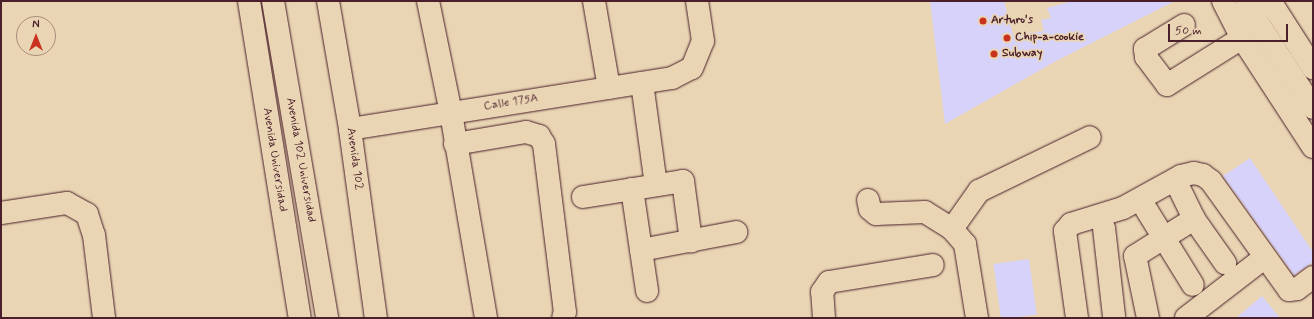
<!DOCTYPE html>
<style>
body{margin:0}
#map{position:relative;width:1314px;height:319px;overflow:hidden;background:#e9d5b3;font-family:Mynerve,sans-serif}
div>[style]{position:absolute}
.building>*{inset:0;background:#d7d2fa;transform-origin:0 0}
.roads{filter:drop-shadow(0 0 1px #4a1f2b) drop-shadow(0 0 1px #4a1f2b)}
.minor>*{height:22px;margin:-11px;padding:0 11px;transform-origin:11px;border-radius:11px;background:#e9d5b3}
.major>*{height:22px;margin:-11px;padding:0 11px;transform-origin:11px;border-radius:11px;background:#e9d5b3}
.dots>*{width:11px;height:11px;translate:-50% -50%;box-sizing:border-box;border:2px solid #e9d5b3;border-radius:50%}
span{translate:-50% -50%;white-space:nowrap;text-align:center;line-height:1.15;-webkit-text-stroke:3.5px #e9d5b3;paint-order:stroke}
.poi-label{font-size:12px;color:#4a1f2b;font-weight:700}
.left{translate:0 -50%;text-align:left}
.street-label{font-size:12px;color:#4a1f2b}
.frame{position:absolute;inset:0;border:2px solid #4a1f2b;pointer-events:none}
.north{position:absolute;left:16px;top:16px;width:40px;height:40px;box-sizing:border-box;background:#e9d5b3;border:1px solid #a98c7d;border-radius:50%;rotate:0deg;font-size:11px;font-weight:700;line-height:16px;text-align:center;color:#4a1f2b}
.north::after{content:'';display:block;margin:auto;width:14px;height:18px;background:#c8321e;clip-path:polygon(50% 0,100% 100%,50% 72%,0 100%)}
.scale{position:absolute;left:1168px;top:24px;width:120px;height:18px;box-sizing:border-box;border:2px solid #4a1f2b;border-top:0;padding-left:5px;font-size:12px;line-height:14px;white-space:nowrap;color:#4a1f2b;-webkit-text-stroke:3px #e9d5b3;paint-order:stroke}
</style>
<div id="map">
<div class="building">
<i style="clip-path:polygon(930px 1px,1004px 1px,1013px 35px,1044px 31px,1041px 20px,1051px 18px,1047px 8px,1073px 1px,1175px 1px,1056px 61px,945px 124px)"></i>
<i style="clip-path:polygon(1250px 158px,1313px 252px,1313px 262px,1294px 275px,1223px 176px)"></i>
<i style="left:1029px;top:259px;width:56px;height:36px;rotate:82deg"></i>
<i style="clip-path:polygon(1262px 296px,1280px 318px,1236px 318px)"></i>
</div>
<div class="roads">
<div class="minor">
<i style="left:328px;top:1px;width:130px;rotate:80.2deg"></i>
<i style="left:350px;top:129px;width:191px;rotate:82.2deg"></i>
<i style="left:428px;top:1px;width:114px;rotate:78.4deg"></i>
<i style="left:451px;top:113px;width:208px;rotate:80.3deg"></i>
<i style="left:594px;top:1px;width:88px;rotate:80.2deg"></i>
<i style="left:1223px;top:1px;width:42px;rotate:62.8deg"></i>
<i style="left:1242px;top:38px;width:130px;rotate:56.9deg"></i>
<i style="left:1247px;top:1px;width:25px;rotate:63deg"></i>
<i style="left:1258px;top:23px;width:101px;rotate:57.1deg"></i>
<i style="left:1270px;top:1px;width:80px;rotate:57.3deg"></i>
<i style="left:1184px;top:25px;width:46px;rotate:148.4deg"></i>
<i style="left:1145px;top:49px;width:8px;rotate:83deg"></i>
<i style="left:1146px;top:57px;width:35px;rotate:53deg"></i>
<i style="left:1167px;top:85px;width:89px;rotate:-32.1deg"></i>
<i style="left:642px;top:83px;width:103px;rotate:82.2deg"></i>
<i style="left:350px;top:129px;width:326px;rotate:-9deg"></i>
<i style="left:672px;top:78px;width:22px;rotate:-27deg"></i>
<i style="left:692px;top:68px;width:29px;rotate:-68deg"></i>
<i style="left:703px;top:41px;width:40px;rotate:-98.5deg"></i>
<i style="left:455px;top:144px;width:72px;rotate:-9.6deg"></i>
<i style="left:526px;top:132px;width:14px;rotate:17deg"></i>
<i style="left:539px;top:136px;width:9px;rotate:58deg"></i>
<i style="left:544px;top:144px;width:169px;rotate:82.9deg"></i>
<i style="left:565px;top:312px;width:6px;rotate:108deg"></i>
<i style="left:632px;top:189px;width:103px;rotate:81.6deg"></i>
<i style="left:1180px;top:190px;width:32px;rotate:64deg"></i>
<i style="left:1194px;top:219px;width:54px;rotate:54.8deg"></i>
<i style="left:583px;top:197px;width:101px;rotate:-9.1deg"></i>
<i style="left:683px;top:181px;width:61px;rotate:82.4deg"></i>
<i style="left:868px;top:200px;width:9px;rotate:77deg"></i>
<i style="left:870px;top:209px;width:8px;rotate:40deg"></i>
<i style="left:876px;top:214px;width:49px;rotate:-2.3deg"></i>
<i style="left:925px;top:212px;width:32px;rotate:32deg"></i>
<i style="left:952px;top:229px;width:20px;rotate:49deg"></i>
<i style="left:965px;top:244px;width:75px;rotate:80.8deg"></i>
<i style="left:1146px;top:209px;width:89px;rotate:58.3deg"></i>
<i style="left:1px;top:213px;width:67px;rotate:-8.6deg"></i>
<i style="left:67px;top:203px;width:23px;rotate:29deg"></i>
<i style="left:87px;top:214px;width:22px;rotate:72deg"></i>
<i style="left:94px;top:235px;width:84px;rotate:83.1deg"></i>
<i style="left:1104px;top:228px;width:89px;rotate:83.5deg"></i>
<i style="left:952px;top:229px;width:47px;rotate:-54.6deg"></i>
<i style="left:979px;top:191px;width:123px;rotate:-25.9deg"></i>
<i style="left:641px;top:250px;width:97px;rotate:-10.7deg"></i>
<i style="left:824px;top:318px;width:26px;rotate:-94deg"></i>
<i style="left:822px;top:292px;width:12px;rotate:-55deg"></i>
<i style="left:829px;top:282px;width:105px;rotate:-9.3deg"></i>
<i style="left:1077px;top:318px;width:88px;rotate:-97.9deg"></i>
<i style="left:1065px;top:231px;width:9px;rotate:-49deg"></i>
<i style="left:1071px;top:224px;width:54px;rotate:-17.1deg"></i>
<i style="left:1123px;top:208px;width:66px;rotate:-28.9deg"></i>
<i style="left:1181px;top:176px;width:13px;rotate:-13deg"></i>
<i style="left:1194px;top:173px;width:9px;rotate:13deg"></i>
<i style="left:1203px;top:175px;width:10px;rotate:37deg"></i>
<i style="left:1211px;top:181px;width:134px;rotate:54.4deg"></i>
<i style="left:1289px;top:290px;width:8px;rotate:-7deg"></i>
<i style="left:1297px;top:289px;width:20px;rotate:-37deg"></i>
<i style="left:1148px;top:318px;width:63px;rotate:-101.8deg"></i>
<i style="left:1135px;top:256px;width:70px;rotate:-32.1deg"></i>
<i style="left:1186px;top:318px;width:98px;rotate:-37.6deg"></i>
</div>
<div class="major">
<i style="left:249px;top:1px;width:321px;rotate:80.9deg"></i>
<i style="left:273px;top:1px;width:322px;rotate:80.3deg"></i>
</div>
</div>
<div class="dots">
<i style="left:983px;top:21px;background:#c8321e"></i>
<i style="left:1007px;top:38px;background:#c8321e"></i>
<i style="left:994px;top:54px;background:#c8321e"></i>
</div>
<div class="poi-label">
<span class="left" style="left:991px;top:21px">Arturo's</span>
<span class="left" style="left:1015px;top:38px">Chip-a-cookie</span>
<span class="left" style="left:1002px;top:54px">Subway</span>
</div>
<div class="street-label">
<span style="left:511px;top:103px;rotate:-9deg">Calle 175A</span>
<span style="left:354px;top:159px;rotate:82deg">Avenida 102</span>
<span style="left:274px;top:160px;rotate:81deg">Avenida Universidad</span>
<span style="left:300px;top:160px;rotate:80deg">Avenida 102 Universidad</span>
</div>
<div class="frame"></div>
<div class="north">N</div>
<div class="scale">50 m</div>
</div>
